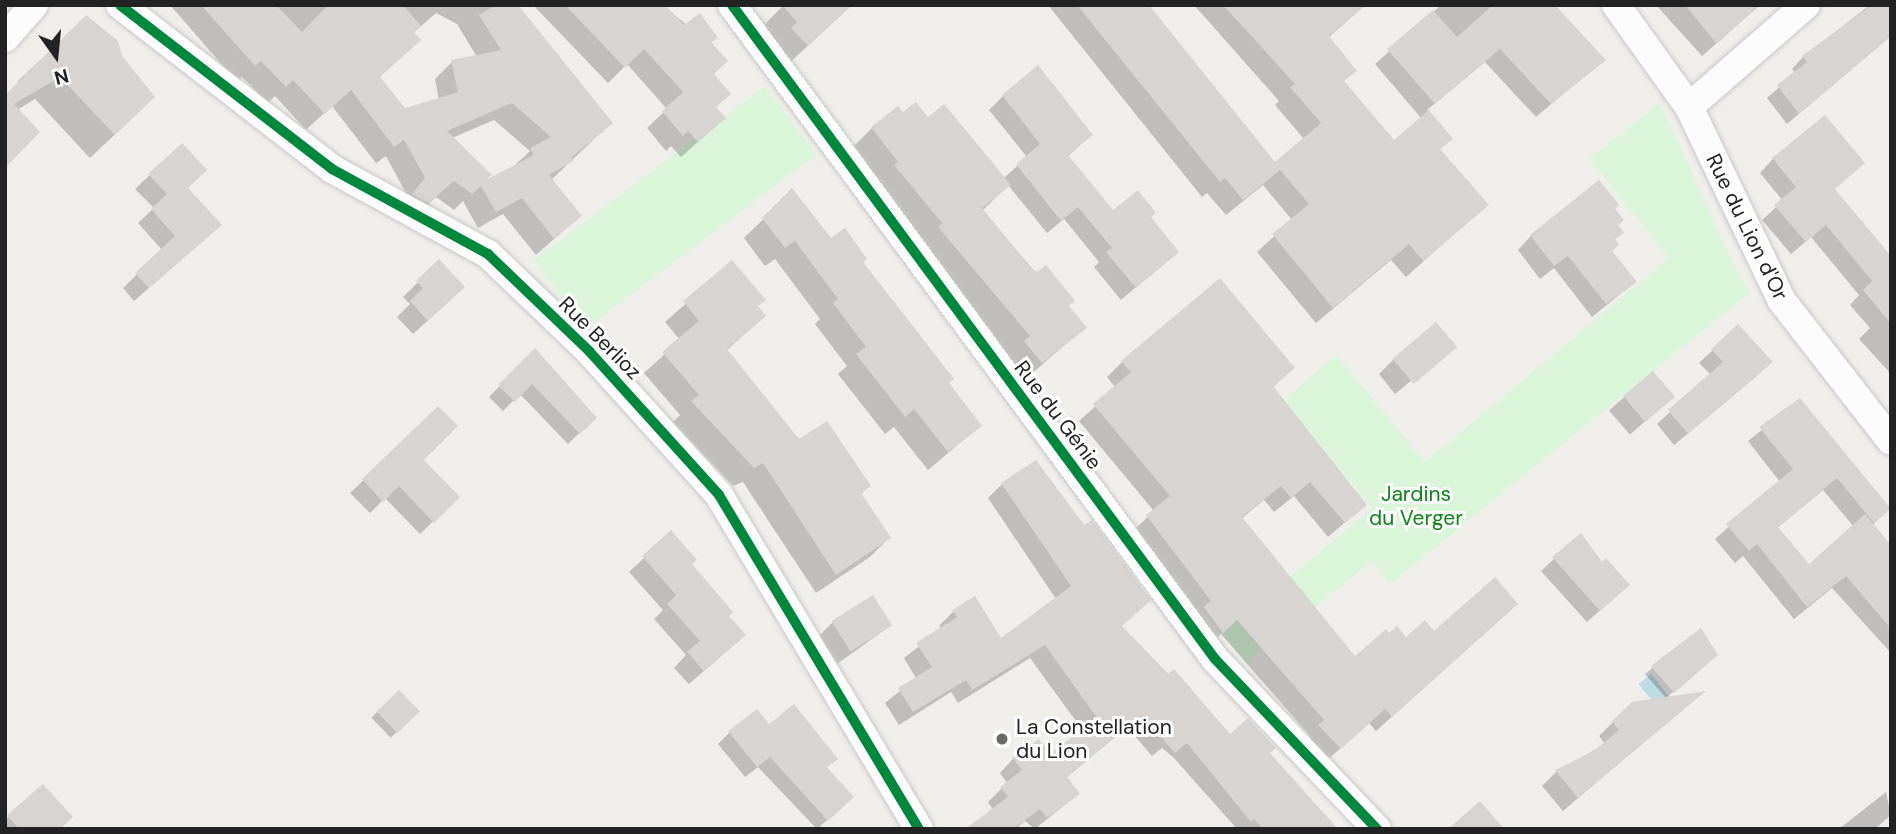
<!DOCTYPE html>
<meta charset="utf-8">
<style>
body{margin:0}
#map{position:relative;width:1896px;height:834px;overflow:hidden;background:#f0eeeb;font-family:"DM Sans",sans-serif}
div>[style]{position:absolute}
.park>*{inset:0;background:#daf5da;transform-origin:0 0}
.water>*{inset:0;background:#bfdbe3;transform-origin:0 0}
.shadow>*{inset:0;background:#0003;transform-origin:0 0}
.building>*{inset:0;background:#d7d4d2;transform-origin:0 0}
.roads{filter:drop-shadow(0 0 2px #c9c8c7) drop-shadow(0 0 2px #c9c8c7)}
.minor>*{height:28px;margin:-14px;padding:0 14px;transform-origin:14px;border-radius:14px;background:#fdfcfc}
.cycleway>*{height:10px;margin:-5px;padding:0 5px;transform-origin:5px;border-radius:5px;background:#00873e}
.dots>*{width:19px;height:19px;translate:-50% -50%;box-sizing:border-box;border:4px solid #fff;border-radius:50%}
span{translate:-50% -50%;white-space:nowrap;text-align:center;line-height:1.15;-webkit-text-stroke:6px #fff;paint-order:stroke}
.street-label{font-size:21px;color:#222}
.park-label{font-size:21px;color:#0c8416}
.poi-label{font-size:21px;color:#222}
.left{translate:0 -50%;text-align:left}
.frame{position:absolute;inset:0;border:7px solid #222;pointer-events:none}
.north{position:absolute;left:21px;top:21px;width:70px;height:70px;-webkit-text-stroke:5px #fff;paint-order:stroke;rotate:165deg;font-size:19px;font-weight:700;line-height:28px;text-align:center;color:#222}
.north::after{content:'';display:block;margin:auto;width:24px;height:32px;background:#222;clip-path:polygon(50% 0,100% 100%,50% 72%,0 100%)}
</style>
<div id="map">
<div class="park">
<i style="left:765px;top:86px;width:86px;height:289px;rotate:53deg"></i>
<i style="clip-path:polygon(1660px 103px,1738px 274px,1751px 292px,1390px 584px,1372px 561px,1246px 663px,1223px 633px,1372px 508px,1284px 400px,1336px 355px,1425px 462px,1669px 258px,1589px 159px)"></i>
</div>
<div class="water">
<i style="left:1651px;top:674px;width:40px;height:16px;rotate:51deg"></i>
</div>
<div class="shadow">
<i style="clip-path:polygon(evenodd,170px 5px,515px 5px,611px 123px,551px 180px,580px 216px,536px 255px,503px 214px,478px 228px,463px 201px,454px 210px,436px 197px,411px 220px,408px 197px,386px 156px,376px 163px,332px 106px,306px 130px,275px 96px,268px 103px,242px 77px,237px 82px,170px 5px,436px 13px,457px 24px,477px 57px,452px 62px,435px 79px,439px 100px,404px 110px,379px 78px,412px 34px,436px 13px,170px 5px,494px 120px,530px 151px,513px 167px,479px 185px,452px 138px,494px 120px)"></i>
<i style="clip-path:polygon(533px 5px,662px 5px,709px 43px,715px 108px,707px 134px,681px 157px,671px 146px,666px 151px,647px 128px,667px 109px,627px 64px,608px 83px)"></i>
<i style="clip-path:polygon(784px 5px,852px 5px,786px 66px,762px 27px)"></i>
<i style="clip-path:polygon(1048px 5px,1146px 5px,1275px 164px,1304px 139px,1275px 105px,1279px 101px,1194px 5px,1365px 5px,1328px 38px,1355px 70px,1343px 82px,1394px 143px,1421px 118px,1375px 64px,1441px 5px,1555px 5px,1603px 60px,1536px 117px,1485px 62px,1427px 110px,1450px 139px,1439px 150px,1486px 205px,1406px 277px,1391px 260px,1316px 323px,1257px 252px,1292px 220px,1263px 185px,1226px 215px,1207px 193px,1202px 197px)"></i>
<i style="clip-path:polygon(1656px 5px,1760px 5px,1702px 56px)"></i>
<i style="clip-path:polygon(1870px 5px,1891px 5px,1891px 36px,1787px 124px,1767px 98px,1795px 73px,1792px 69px,1803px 57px)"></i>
<i style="clip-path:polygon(86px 17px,129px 121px,90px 158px,35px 99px,17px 110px,5px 101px,21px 86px,17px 82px)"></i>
<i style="clip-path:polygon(1003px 96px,1091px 135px,1067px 157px,1113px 213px,1149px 218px,1177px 252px,1121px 300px,1094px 267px,1099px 262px,1064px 219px,1047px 233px,1008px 185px,982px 211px,1084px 328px,1012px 391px,843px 157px,872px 128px,902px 115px,928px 119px,1003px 179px,1027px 157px,989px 110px)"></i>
<i style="clip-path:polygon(182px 145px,186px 188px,206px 238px,134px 301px,123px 288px,162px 250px,138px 223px,154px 208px,135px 189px)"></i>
<i style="clip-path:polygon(1773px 159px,1834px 190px,1891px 261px,1891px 374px,1859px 339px,1870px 328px,1850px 305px,1859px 295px,1811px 237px,1791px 254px,1762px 220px,1783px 201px,1760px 173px)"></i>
<i style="clip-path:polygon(792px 191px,831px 241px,861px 263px,980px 426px,928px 470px,894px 427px,885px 434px,838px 374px,847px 366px,815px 324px,820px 319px,775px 259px,765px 266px,744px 238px)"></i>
<i style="clip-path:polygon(1613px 209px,1616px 226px,1610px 252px,1635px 282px,1592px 317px,1554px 268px,1540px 279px,1518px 250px,1531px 236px)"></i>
<i style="clip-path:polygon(439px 262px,449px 301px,413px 334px,397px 317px,410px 304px,403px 297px)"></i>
<i style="clip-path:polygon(732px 263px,764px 316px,726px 351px,799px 441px,869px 486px,860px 495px,889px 538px,870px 557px,816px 593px,743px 482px,733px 486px,673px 422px,680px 415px,644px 373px,680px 340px,665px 322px)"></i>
<i style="clip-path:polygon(1738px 327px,1758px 375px,1674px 445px,1657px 424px,1711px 375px,1699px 363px)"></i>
<i style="clip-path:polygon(1454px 346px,1395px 394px,1379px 374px,1393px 360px)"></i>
<i style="clip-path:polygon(535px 350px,595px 418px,568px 444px,520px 394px,503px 411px,489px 397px)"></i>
<i style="clip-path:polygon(1122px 362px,1293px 368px,1272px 388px,1365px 505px,1328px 537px,1294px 496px,1274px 512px,1264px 500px,1241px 519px,1355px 658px,1389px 635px,1406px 640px,1500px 619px,1376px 731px,1369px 723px,1324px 763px,1304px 741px,1310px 736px,1221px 634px,1207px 647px,1132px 532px,1154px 511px,1079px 421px,1116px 388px,1107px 377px)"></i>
<i style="left:1652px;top:373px;width:32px;height:57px;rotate:49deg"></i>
<i style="clip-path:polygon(evenodd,1800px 400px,1877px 521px,1872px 525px,1891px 547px,1891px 653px,1832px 588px,1794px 619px,1743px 556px,1735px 563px,1715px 539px,1780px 482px,1748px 441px,1800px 400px,1823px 490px,1854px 527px,1808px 567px,1777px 528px,1823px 490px)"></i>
<i style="clip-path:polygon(438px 409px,422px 460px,458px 497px,420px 534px,385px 498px,370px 513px,350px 493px)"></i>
<i style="clip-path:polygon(1002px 484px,1121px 626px,1230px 737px,1268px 753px,1336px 829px,1237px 829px,1173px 757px,1162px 748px,1152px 756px,1127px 727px,1066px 778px,1078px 794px,1035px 829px,1025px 821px,1015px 829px,969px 829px,993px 810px,988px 802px,1007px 783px,1000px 773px,1013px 759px,1050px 756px,1083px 731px,1030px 658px,958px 703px,951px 692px,899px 725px,885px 703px,916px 678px,904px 658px,942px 629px,939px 626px,953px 612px,1001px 640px,1056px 599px,988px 498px)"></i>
<i style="clip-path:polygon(671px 533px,727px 616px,729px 649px,689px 684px,674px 668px,686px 655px,654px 619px,663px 610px,629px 572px)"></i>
<i style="clip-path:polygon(1580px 535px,1602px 564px,1616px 596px,1587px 622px,1541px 571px)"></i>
<i style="clip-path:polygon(833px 622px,890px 626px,837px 664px,819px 636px)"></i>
<i style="clip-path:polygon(1700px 630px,1708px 662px,1666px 698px,1645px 674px)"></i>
<i style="left:398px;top:692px;width:28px;height:37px;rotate:46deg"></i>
<i style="clip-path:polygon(1701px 693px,1563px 811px,1542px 786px,1556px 772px,1605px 744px,1599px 736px,1613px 722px)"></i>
<i style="clip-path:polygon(769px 726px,826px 768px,841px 808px,817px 829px,758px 767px,745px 777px,718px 744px,729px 733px)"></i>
<i style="clip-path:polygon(43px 786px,59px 829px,5px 829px,5px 820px)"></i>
<i style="clip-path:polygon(1886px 792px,1891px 815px,1875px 829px,1839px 829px)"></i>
</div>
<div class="building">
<i style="clip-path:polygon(evenodd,201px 5px,276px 5px,302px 32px,328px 5px,403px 5px,421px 26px,414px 32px,421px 40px,380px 77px,405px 108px,458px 92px,451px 60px,501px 50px,479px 15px,496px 5px,518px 5px,613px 123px,571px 158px,573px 161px,549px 175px,582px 216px,554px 239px,522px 198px,496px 212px,481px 186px,472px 194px,454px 181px,429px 203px,412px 194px,425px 178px,404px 140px,394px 147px,351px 90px,325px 114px,293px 80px,286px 87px,261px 61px,255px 66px,201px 5px,512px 103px,551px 137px,530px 148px,534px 155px,486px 180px,492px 175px,447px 131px,512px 103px)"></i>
<i style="clip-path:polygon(565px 5px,665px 5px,684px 25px,700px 13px,718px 38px,711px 42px,728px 61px,714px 74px,731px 94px,716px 107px,726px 118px,698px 142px,688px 131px,683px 136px,662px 111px,683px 92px,644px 49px,625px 68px)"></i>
<i style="clip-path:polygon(782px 5px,852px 5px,808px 46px,791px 28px,797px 22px)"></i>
<i style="clip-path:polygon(1077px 5px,1149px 5px,1275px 162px,1321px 123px,1290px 87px,1295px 84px,1223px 5px,1366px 5px,1329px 36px,1357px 71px,1344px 81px,1394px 140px,1429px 110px,1453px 139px,1440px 149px,1489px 205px,1423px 261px,1409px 244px,1333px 308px,1272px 234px,1309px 204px,1280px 170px,1243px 200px,1225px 178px,1220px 182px)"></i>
<i style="clip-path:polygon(1493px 5px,1555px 5px,1606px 60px,1551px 104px,1500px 49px,1435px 104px,1387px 49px,1433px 10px,1457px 37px)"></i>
<i style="clip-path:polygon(1685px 5px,1759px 5px,1717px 44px)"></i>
<i style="clip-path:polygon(1872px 5px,1891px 5px,1891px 36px,1799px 114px,1777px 85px,1807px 62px,1802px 56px)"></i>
<i style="clip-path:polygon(86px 15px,118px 41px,122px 56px,155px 97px,115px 135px,60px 77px,14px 104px,40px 132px,5px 168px,5px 95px)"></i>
<i style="clip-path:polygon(1038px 65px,1093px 135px,1068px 155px,1113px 210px,1138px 190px,1156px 213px,1151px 217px,1179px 252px,1136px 288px,1106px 252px,1112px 248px,1078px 207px,1061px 221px,1016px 164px,1040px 144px,1002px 95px)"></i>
<i style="clip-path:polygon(916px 102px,928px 117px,944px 104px,1011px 185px,982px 208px,1031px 268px,1037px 272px,1046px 265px,1075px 301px,1069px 306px,1087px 328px,1042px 363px,1024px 341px,1030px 336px,938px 227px,942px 223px,894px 165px,898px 162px,871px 127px,898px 106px,903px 112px)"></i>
<i style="clip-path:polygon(1825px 115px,1865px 163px,1835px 189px,1891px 256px,1891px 324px,1863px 290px,1872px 281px,1826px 225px,1806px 242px,1774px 205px,1796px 187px,1772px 158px)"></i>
<i style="clip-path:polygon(182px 143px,207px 170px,188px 188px,222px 225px,149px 288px,135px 273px,175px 236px,151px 209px,167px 194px,148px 174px)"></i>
<i style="clip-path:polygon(1599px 180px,1619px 205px,1615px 209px,1624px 220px,1618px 225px,1624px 233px,1615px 239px,1619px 245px,1612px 251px,1637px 282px,1606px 304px,1568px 256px,1554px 266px,1530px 235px)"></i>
<i style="clip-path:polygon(792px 188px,831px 238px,845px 228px,867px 259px,863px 262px,954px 379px,949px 383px,982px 426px,948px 452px,914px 409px,905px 417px,856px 354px,866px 347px,833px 303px,838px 299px,795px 241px,785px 248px,762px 218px)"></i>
<i style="clip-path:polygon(439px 259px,465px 287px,428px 321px,410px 301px,423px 288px,416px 281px)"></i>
<i style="clip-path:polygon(732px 260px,766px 300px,758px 306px,766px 316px,727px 349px,799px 439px,827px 421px,871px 486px,861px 493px,891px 538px,836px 575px,763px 463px,754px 468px,691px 401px,699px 395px,662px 352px,699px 321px,683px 301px)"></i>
<i style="clip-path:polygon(1220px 278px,1295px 368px,1273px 386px,1367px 505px,1345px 523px,1310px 482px,1291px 498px,1281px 486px,1242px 517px,1355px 656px,1386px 629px,1389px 633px,1397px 626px,1406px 637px,1425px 620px,1434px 631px,1495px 577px,1518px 604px,1392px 717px,1385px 709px,1341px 749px,1318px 725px,1324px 720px,1237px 620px,1223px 633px,1204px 607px,1211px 601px,1146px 515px,1170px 496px,1093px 404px,1131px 372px,1121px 361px)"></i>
<i style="left:1436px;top:322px;width:33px;height:57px;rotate:50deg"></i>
<i style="clip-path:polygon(1738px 324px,1773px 362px,1688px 434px,1668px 410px,1723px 362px,1711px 349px)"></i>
<i style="clip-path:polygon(535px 348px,597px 418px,580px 434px,532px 384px,515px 402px,498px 385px)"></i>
<i style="left:1653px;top:371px;width:34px;height:39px;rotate:50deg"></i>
<i style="clip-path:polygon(1800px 398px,1891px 509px,1874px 523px,1837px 478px,1778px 527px,1809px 564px,1865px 514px,1891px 545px,1891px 629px,1846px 576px,1807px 607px,1757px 544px,1749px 551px,1726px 524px,1793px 469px,1759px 427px)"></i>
<i style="clip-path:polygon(438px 406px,458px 426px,424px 460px,460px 497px,434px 523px,399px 486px,383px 502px,362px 479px)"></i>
<i style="clip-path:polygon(1036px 460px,1084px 525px,1092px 520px,1151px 600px,1122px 626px,1168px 674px,1174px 669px,1230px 734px,1248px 718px,1276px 748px,1270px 753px,1338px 829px,1263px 829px,1254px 819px,1251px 822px,1187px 743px,1175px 753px,1142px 715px,1067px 777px,1080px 794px,1047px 818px,1040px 809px,1013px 829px,965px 829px,1008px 797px,1000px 787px,1022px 770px,1012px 758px,1039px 739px,1050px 754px,1097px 718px,1045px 645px,972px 690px,966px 680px,913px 712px,898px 688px,932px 667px,916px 643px,957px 617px,952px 610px,975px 596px,1001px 638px,1071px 586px,1001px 483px)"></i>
<i style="clip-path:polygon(671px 530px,697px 560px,692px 564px,733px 612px,729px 616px,746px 635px,704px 671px,687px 652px,700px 641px,667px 604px,676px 595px,642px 556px)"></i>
<i style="clip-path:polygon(1581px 533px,1602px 562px,1606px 558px,1630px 585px,1600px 611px,1552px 557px)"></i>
<i style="left:873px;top:595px;width:36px;height:49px;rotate:58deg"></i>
<i style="clip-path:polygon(1701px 628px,1718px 655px,1674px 693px,1651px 666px)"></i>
<i style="left:399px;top:690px;width:30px;height:31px;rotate:46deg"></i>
<i style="clip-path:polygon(1706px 691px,1578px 798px,1555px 770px,1594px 751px,1619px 730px,1612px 721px,1632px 702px)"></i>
<i style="clip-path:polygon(794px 704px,838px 759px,827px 767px,854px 797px,828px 821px,770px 757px,757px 767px,728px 731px,757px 709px,769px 724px)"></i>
<i style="clip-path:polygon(43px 784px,73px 817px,60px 829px,19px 829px,7px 815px)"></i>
<i style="clip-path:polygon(1480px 801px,1504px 829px,1448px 829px)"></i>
</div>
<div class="roads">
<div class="minor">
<i style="left:120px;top:5px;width:268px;rotate:37.7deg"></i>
<i style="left:332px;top:169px;width:178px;rotate:28.6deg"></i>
<i style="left:488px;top:254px;width:140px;rotate:43.8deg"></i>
<i style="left:589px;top:351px;width:194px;rotate:47.9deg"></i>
<i style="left:719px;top:495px;width:389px;rotate:59.1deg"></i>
<i style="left:732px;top:5px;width:813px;rotate:53.55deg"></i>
<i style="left:1215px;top:659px;width:235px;rotate:46.4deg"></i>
<i style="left:1616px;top:5px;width:125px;rotate:54.4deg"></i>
<i style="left:1689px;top:107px;width:215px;rotate:64.4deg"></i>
<i style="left:1782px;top:301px;width:177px;rotate:52.1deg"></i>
<i style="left:5px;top:38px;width:44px;rotate:-48.7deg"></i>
<i style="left:1689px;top:107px;width:155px;rotate:-41.1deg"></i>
</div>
</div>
<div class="cycleway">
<i style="left:120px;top:5px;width:268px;rotate:37.7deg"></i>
<i style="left:332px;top:169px;width:178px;rotate:28.6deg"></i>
<i style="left:488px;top:254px;width:140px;rotate:43.8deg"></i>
<i style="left:589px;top:351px;width:194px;rotate:47.9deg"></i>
<i style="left:719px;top:495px;width:389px;rotate:59.1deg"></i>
<i style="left:732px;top:5px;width:813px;rotate:53.55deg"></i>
<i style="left:1215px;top:659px;width:235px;rotate:46.4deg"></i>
</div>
<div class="dots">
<i style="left:1002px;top:739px;background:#6a6968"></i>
</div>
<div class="street-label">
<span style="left:1747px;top:227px;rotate:64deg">Rue du Lion d'Or</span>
<span style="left:600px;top:338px;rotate:45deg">Rue Berlioz</span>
<span style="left:1058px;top:415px;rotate:53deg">Rue du Génie</span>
</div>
<div class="park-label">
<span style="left:1416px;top:506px">Jardins<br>du Verger</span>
</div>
<div class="poi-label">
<span class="left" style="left:1016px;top:739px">La Constellation<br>du Lion</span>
</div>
<div class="frame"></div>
<div class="north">N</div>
</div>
